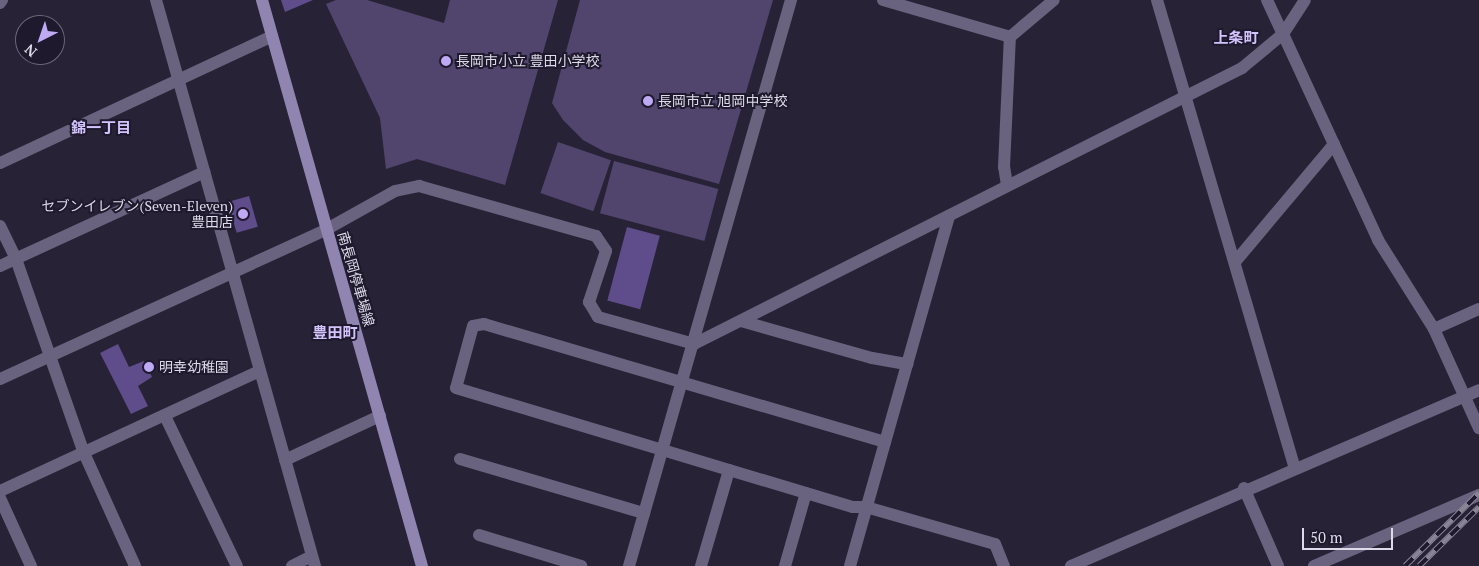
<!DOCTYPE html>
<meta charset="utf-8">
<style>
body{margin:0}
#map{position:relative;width:1479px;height:566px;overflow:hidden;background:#282237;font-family:"PT Serif","Noto Sans JP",serif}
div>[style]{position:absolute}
.green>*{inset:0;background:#51456e;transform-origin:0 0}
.building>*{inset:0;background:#5f4c8a;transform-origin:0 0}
.minor>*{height:12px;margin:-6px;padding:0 6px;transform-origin:6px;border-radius:6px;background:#6a637f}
.tertiary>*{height:12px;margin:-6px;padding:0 6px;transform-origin:6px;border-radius:6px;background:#6a637f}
.secondary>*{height:12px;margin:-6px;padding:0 6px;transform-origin:6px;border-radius:6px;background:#9084b1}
.rail>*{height:5.5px;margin-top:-2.75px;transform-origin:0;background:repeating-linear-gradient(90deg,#1f192d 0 11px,#898496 0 22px);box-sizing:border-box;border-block:1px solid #898496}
.dots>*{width:14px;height:14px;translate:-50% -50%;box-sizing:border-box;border:2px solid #1f192d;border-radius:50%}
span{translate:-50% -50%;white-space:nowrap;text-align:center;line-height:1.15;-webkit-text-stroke:4px #1f192d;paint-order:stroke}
.poi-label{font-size:14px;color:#dedae9}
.left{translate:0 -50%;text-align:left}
.right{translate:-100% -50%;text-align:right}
.street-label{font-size:14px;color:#dedae9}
.neighbourhood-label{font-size:15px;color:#d2c3fc;font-weight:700}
.north{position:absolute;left:15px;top:15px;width:50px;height:50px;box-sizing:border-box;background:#1f192d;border:1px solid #6b6678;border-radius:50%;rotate:221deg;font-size:14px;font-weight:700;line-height:20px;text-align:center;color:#dedae9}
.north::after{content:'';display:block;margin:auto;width:18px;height:22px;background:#bea9f5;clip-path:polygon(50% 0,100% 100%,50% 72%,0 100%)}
.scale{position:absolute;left:1302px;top:528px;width:91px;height:22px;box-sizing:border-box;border:2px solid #dedae9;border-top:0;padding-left:6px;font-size:15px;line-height:18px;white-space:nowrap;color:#dedae9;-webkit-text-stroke:4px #1f192d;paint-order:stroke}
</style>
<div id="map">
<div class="green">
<i style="clip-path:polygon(336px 0,367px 0,444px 23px,450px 0,558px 0,505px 185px,417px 159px,386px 169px,380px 118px,326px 4px)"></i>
<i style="clip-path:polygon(580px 0,773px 0,719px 184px,605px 152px,583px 140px,563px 120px,552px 103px)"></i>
<i style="left:558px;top:142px;width:56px;height:54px;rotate:19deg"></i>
<i style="left:614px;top:161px;width:108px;height:54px;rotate:15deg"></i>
</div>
<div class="building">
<i style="clip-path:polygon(281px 0,313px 0,285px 12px)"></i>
<i style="left:249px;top:196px;width:32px;height:22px;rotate:74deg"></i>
<i style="left:627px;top:227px;width:34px;height:76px;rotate:15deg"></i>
<i style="clip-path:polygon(118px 344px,129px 367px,144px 361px,152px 377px,138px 386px,148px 406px,131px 414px,100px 353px)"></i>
</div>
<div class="minor">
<i style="left:156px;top:0;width:588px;rotate:74.31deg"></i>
<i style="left:883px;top:0;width:132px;rotate:16.2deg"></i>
<i style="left:1157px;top:0;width:488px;rotate:73.6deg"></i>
<i style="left:0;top:3px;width:4px;rotate:-56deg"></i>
<i style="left:1283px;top:34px;width:227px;rotate:65.2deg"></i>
<i style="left:1378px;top:240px;width:105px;rotate:57.8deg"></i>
<i style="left:1434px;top:329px;width:109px;rotate:65.6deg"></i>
<i style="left:0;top:163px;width:300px;rotate:-25deg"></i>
<i style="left:1007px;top:185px;width:18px;rotate:-99deg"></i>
<i style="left:1004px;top:167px;width:130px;rotate:-87.4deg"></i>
<i style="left:1010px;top:37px;width:57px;rotate:-40.1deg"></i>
<i style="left:0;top:226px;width:37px;rotate:64deg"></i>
<i style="left:16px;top:259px;width:206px;rotate:70.7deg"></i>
<i style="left:84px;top:453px;width:124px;rotate:65.7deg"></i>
<i style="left:1235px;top:262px;width:154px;rotate:-50deg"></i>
<i style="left:0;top:266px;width:225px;rotate:-24.7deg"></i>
<i style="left:741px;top:321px;width:136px;rotate:15.8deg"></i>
<i style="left:872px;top:358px;width:36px;rotate:10deg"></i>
<i style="left:1434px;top:329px;width:49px;rotate:-24deg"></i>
<i style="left:165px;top:416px;width:166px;rotate:64.4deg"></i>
<i style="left:885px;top:442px;width:418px;rotate:-163.6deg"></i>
<i style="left:484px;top:324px;width:11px;rotate:170deg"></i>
<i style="left:473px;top:326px;width:64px;rotate:105.3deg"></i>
<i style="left:456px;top:388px;width:414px;rotate:16.7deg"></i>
<i style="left:853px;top:507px;width:13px"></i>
<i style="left:866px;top:507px;width:134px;rotate:16deg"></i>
<i style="left:995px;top:544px;width:24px;rotate:68deg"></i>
<i style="left:460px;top:459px;width:192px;rotate:16.4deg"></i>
<i style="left:285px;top:460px;width:105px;rotate:-24.9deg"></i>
<i style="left:1244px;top:488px;width:85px;rotate:66.4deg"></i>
<i style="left:0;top:491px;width:286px;rotate:-24.8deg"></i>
<i style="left:0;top:498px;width:75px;rotate:65.5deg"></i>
<i style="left:479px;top:535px;width:107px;rotate:16.9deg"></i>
<i style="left:292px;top:566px;width:22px;rotate:-27deg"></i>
<i style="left:629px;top:566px;width:589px;rotate:-74.03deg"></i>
<i style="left:701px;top:566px;width:100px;rotate:-73.7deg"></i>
<i style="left:785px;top:566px;width:76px;rotate:-74deg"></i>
<i style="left:850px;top:566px;width:364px;rotate:-74.2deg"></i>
<i style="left:1071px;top:566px;width:444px;rotate:-23.3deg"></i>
</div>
<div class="tertiary">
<i style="left:1267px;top:0;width:38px;rotate:65deg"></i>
<i style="left:0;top:379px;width:360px;rotate:-24.6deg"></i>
<i style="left:327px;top:229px;width:78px;rotate:-29.2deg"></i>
<i style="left:395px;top:191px;width:25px;rotate:-12deg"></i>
<i style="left:419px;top:186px;width:184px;rotate:15.8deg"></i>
<i style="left:596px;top:236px;width:18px;rotate:56deg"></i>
<i style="left:606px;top:251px;width:54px;rotate:108.4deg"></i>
<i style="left:589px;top:302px;width:17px;rotate:59deg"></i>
<i style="left:598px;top:317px;width:100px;rotate:15.7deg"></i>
<i style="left:694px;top:344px;width:614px;rotate:-26.73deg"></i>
<i style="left:1242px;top:68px;width:53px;rotate:-39.7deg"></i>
<i style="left:1283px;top:34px;width:40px;rotate:-57.1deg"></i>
<i style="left:1314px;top:566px;width:180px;rotate:-23.3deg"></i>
</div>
<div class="secondary">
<i style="left:262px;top:0;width:588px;rotate:74.22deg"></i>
</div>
<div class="rail">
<i style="left:1405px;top:566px;width:104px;rotate:-44.6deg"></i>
<i style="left:1419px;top:566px;width:84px;rotate:-44.5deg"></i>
</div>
<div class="dots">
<i style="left:446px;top:61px;background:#bea9f5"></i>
<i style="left:648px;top:101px;background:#bea9f5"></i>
<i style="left:243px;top:214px;background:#bea9f5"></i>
<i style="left:149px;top:367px;background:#bea9f5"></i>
</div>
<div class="poi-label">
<span class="left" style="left:456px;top:61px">長岡市小立 豊田小学校</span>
<span class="left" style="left:658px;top:101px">長岡市立 旭岡中学校</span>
<span class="right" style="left:233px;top:214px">セブンイレブン(Seven-Eleven)<br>豊田店</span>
<span class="left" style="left:159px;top:367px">明幸幼稚園</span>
</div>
<div class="street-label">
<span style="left:356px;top:279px;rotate:74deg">南長岡停車場線</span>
</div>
<div class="neighbourhood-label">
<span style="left:1236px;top:38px">上条町</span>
<span style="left:101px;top:128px">錦一丁目</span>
<span style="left:335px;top:333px">豊田町</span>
</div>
<div class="north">N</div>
<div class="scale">50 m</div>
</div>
